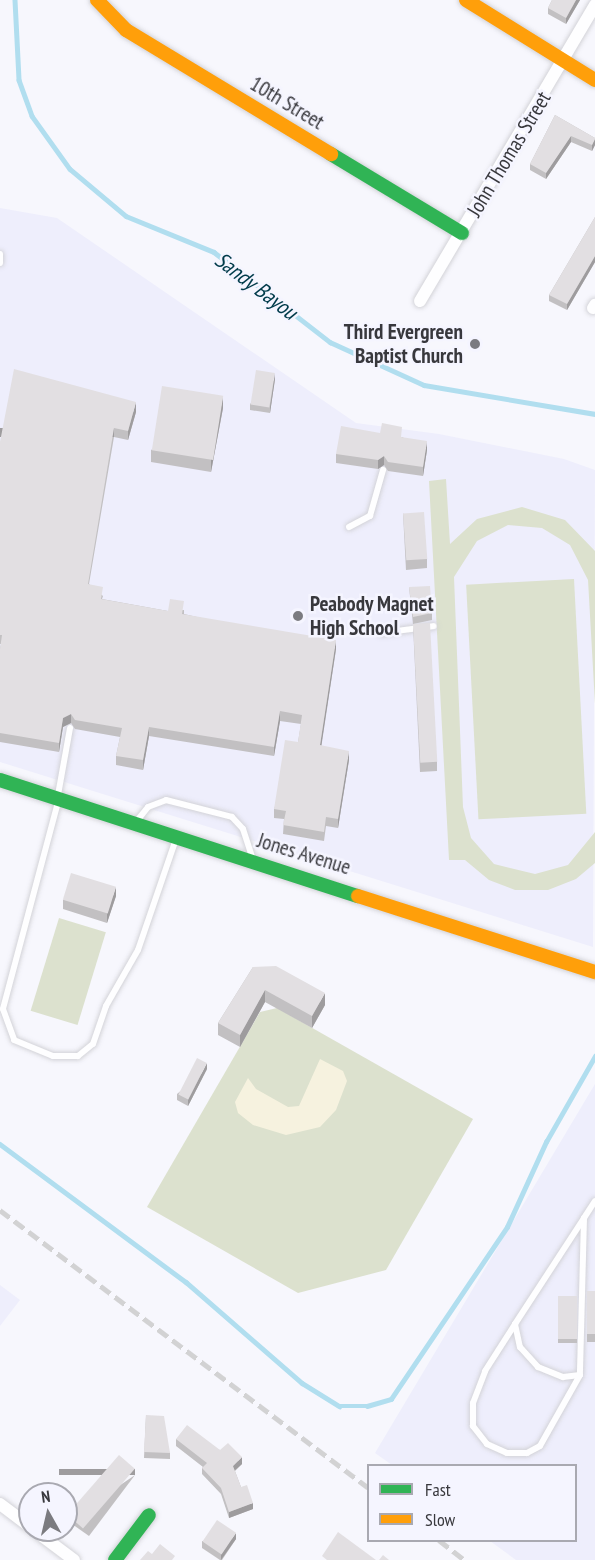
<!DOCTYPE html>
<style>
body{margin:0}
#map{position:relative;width:595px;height:1560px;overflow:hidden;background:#f7f7fd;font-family:"PT Sans Narrow",sans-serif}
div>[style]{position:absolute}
.built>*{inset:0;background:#eeeefc}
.green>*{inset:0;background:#dce1ce;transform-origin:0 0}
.sand>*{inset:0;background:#f6f2df}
.stream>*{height:4.5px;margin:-2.25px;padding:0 2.25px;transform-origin:2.25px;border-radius:2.25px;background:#b1deef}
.roads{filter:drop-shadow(0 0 2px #d3d3d8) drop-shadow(0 0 2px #d3d3d8)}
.lane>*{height:6px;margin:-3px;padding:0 3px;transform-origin:3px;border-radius:3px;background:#fefeff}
.street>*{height:12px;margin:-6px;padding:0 6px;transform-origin:6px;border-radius:6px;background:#fefeff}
.fast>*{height:14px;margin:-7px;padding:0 7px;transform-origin:7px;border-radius:7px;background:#30b455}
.slow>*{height:14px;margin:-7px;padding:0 7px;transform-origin:7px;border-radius:7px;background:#ff9f0a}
.rail>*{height:4.5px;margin-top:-2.25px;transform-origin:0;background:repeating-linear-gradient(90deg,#d2d2d3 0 12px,transparent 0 18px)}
.wall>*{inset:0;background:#c2c0c2;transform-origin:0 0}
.shaded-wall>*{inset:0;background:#9e9c9e;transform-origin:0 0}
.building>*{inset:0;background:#e2dfe2;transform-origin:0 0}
.dots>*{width:16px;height:16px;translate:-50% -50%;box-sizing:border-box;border:3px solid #f5f5ff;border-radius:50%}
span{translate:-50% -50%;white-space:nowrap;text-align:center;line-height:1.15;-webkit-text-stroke:5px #f5f5ff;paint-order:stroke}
.street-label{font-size:21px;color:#38383d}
.poi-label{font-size:21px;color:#38383d;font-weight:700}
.right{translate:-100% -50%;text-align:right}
.left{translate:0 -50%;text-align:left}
.water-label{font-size:22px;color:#003b4a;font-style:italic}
.legend{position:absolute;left:367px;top:1464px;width:210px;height:78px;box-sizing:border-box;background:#f5f5ff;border:2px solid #a9a9b1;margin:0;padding:8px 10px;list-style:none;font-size:18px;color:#38383d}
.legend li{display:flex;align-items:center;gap:12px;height:30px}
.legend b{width:30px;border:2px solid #a9a9b1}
.north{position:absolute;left:18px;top:1482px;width:60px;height:60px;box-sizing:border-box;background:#f5f5ff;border:2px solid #a9a9b1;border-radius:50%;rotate:352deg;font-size:16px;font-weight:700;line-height:24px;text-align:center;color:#38383d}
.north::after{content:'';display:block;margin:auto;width:21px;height:27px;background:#7b7b80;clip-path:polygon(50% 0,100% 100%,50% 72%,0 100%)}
</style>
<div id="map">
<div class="built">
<i style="clip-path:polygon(0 208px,57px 218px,356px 423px,439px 434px,564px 459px,595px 470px,593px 947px,0 762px)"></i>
<i style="clip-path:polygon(595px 1084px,595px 1560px,516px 1560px,490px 1541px,576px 1540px,576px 1466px,392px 1465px,375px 1453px)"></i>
<i style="clip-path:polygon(0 1285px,20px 1300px,0 1326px)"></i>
</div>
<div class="green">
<i style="clip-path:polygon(446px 479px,450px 544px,477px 519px,522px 507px,565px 520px,595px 551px,595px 704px,588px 580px,570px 545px,542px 528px,508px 525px,477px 541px,454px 577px,463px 807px,471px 838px,494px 864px,535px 874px,568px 865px,595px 832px,595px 863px,576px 879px,548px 890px,515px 890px,489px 880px,465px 860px,449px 860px,429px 481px)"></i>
<i style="left:574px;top:579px;width:235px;height:108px;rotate:87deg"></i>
<i style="left:59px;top:918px;width:49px;height:97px;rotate:17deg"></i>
<i style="clip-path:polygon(277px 1008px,473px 1119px,386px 1270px,298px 1293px,147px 1207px,260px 1012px)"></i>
</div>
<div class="sand">
<i style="clip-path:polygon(320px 1059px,343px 1071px,347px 1081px,336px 1110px,320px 1127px,286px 1135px,253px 1125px,238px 1113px,235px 1102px,248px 1078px,256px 1089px,288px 1107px,299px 1106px)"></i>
</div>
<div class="stream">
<i style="left:15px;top:0;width:80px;rotate:87.1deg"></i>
<i style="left:19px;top:80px;width:38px;rotate:70deg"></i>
<i style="left:32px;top:116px;width:65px;rotate:54.4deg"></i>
<i style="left:70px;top:169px;width:73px;rotate:40deg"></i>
<i style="left:126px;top:216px;width:95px;rotate:22.2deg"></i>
<i style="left:214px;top:252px;width:147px;rotate:37.8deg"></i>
<i style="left:330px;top:342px;width:103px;rotate:24.6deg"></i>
<i style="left:424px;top:385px;width:173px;rotate:9.6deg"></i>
<i style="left:0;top:1144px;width:232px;rotate:36.6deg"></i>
<i style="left:186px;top:1282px;width:154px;rotate:41deg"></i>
<i style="left:302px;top:1383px;width:44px;rotate:31.9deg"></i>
<i style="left:339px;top:1406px;width:28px"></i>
<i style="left:367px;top:1406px;width:25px;rotate:-16deg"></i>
<i style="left:391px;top:1399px;width:207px;rotate:-56deg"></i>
<i style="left:507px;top:1227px;width:94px;rotate:-65.4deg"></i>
<i style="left:546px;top:1142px;width:99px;rotate:-60.3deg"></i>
</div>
<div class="roads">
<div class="lane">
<i style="left:0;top:254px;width:9px;rotate:90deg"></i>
<i style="left:349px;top:527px;width:24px;rotate:-28deg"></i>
<i style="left:370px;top:516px;width:48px;rotate:-74.2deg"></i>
<i style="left:381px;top:633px;width:53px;rotate:-7.5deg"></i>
<i style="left:58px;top:795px;width:68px;rotate:-79.8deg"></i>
<i style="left:58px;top:802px;width:214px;rotate:104.9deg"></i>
<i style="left:3px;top:1009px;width:33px;rotate:70deg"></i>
<i style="left:14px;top:1040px;width:42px;rotate:22.3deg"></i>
<i style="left:53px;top:1056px;width:25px"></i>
<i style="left:78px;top:1056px;width:19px;rotate:-39deg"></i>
<i style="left:93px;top:1044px;width:40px;rotate:-71.1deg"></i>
<i style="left:106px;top:1006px;width:64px;rotate:-60.3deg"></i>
<i style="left:138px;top:950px;width:117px;rotate:-71.1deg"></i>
<i style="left:136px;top:822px;width:19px;rotate:-51deg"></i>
<i style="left:148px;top:807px;width:19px;rotate:-21deg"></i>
<i style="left:166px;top:800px;width:68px;rotate:14.4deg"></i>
<i style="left:232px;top:817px;width:16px;rotate:47deg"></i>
<i style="left:243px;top:829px;width:32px;rotate:72deg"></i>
<i style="left:584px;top:1218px;width:157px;rotate:91.5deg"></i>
<i style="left:580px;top:1375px;width:81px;rotate:119.4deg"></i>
<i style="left:540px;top:1446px;width:15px;rotate:152deg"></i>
<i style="left:527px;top:1453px;width:20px;rotate:180deg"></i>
<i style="left:507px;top:1453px;width:22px;rotate:-156deg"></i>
<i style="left:487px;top:1444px;width:23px;rotate:-128deg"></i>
<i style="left:473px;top:1426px;width:23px;rotate:-90deg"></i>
<i style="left:473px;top:1403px;width:34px;rotate:-69deg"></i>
<i style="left:485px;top:1371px;width:56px;rotate:-57.4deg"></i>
<i style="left:515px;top:1324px;width:126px;rotate:-56.9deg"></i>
<i style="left:584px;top:1218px;width:20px;rotate:-57deg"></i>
<i style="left:515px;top:1324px;width:24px;rotate:78deg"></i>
<i style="left:520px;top:1347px;width:27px;rotate:48deg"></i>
<i style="left:538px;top:1367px;width:27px;rotate:22deg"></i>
<i style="left:563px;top:1377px;width:17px;rotate:-7deg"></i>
</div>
<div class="street">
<i style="left:420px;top:301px;width:344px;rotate:-59.4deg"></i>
<i style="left:593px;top:308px;width:4px;rotate:-56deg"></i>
<i style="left:0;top:1504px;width:38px;rotate:37deg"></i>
<i style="left:34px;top:1530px;width:50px;rotate:36.9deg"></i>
</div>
<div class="fast">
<i style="left:331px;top:154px;width:153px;rotate:31.1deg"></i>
<i style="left:0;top:780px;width:376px;rotate:18deg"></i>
<i style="left:115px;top:1560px;width:56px;rotate:-52.9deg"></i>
</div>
<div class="slow">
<i style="left:97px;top:0;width:42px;rotate:46deg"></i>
<i style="left:126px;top:30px;width:240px;rotate:31.2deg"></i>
<i style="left:466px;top:0;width:152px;rotate:31.8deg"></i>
<i style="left:358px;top:896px;width:249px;rotate:17.8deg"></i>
</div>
</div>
<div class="rail">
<i style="left:0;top:1210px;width:461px;rotate:37deg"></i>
<i style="left:439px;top:1540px;width:33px;rotate:38deg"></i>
</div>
<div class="wall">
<i style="clip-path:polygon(552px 0,580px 0,566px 24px,548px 14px,548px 8px)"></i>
<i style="clip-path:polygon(555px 115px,595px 138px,595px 145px,592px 151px,571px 142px,546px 179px,530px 170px,530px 164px)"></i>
<i style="clip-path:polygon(595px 217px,595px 262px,567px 310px,549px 301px,549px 295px)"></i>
<i style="clip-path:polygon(275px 379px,270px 413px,250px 410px,250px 404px)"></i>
<i style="clip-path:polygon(223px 408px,211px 472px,151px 462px,151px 450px)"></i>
<i style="clip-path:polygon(136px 412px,128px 440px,114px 437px,89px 584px,103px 596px,102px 599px,168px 611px,184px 610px,184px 614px,336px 649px,321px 746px,349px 760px,338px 828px,326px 826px,324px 841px,283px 834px,284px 819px,274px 818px,274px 809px,298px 742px,301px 724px,280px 721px,274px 756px,149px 736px,143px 770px,116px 765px,116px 756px,120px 737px,75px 729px,71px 723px,63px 727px,59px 752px,0 742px,0 649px,1px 644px,0 644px,0 442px)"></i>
<i style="clip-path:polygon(402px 437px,427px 450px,423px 476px,388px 471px,384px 465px,378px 469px,336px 463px,336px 454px)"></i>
<i style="clip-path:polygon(403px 513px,427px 559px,427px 568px,406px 570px)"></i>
<i style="clip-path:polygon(409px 587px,432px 613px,432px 620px,413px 624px)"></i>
<i style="clip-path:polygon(413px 625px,437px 762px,437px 771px,420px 772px)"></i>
<i style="clip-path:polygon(116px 896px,107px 923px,63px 909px,63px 900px)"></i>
<i style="clip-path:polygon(253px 967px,325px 1005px,312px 1028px,265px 1002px,240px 1047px,218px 1035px,218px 1023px)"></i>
<i style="clip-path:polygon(207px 1069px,188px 1106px,177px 1100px,177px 1094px)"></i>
<i style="left:587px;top:1291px;width:8px;height:51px"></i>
<i style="left:558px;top:1296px;width:19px;height:47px"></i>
<i style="clip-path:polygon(146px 1415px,170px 1453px,170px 1459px,144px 1458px)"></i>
<i style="clip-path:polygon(176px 1439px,220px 1450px,242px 1464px,235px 1471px,241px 1487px,253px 1509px,229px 1518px,221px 1494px,202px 1474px,202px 1468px,203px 1467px,176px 1446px)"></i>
<i style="clip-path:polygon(135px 1475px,89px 1536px,72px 1524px,72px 1518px)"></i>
<i style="clip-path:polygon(236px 1539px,222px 1560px,220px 1560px,202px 1548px,202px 1541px)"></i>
</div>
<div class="shaded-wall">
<i style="clip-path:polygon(576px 0,580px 0,566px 24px,566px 18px)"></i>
<i style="clip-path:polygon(571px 136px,571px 142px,546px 179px,546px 173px)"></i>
<i style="clip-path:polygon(595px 139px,595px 145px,592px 151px,592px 145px)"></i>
<i style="clip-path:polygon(595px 256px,595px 262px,567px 310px,567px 304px)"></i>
<i style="clip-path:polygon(275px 373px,275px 379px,270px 413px,270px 407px)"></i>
<i style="clip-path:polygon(223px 396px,223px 408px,211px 472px,211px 460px)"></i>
<i style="clip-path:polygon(136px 402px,136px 412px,128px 440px,128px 431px)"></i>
<i style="left:114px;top:428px;width:9px;height:158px;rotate:90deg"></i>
<i style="clip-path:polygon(427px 441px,427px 450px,423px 476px,423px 467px)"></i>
<i style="clip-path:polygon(384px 456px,384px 465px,378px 469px,378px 460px)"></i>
<i style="clip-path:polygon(336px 640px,336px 649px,320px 755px,320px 745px)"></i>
<i style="clip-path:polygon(280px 711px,280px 721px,274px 756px,274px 747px)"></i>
<i style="clip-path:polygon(71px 714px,71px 723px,63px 727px,59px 752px,59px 743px,63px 718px)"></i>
<i style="clip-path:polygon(149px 727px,149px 736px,143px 770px,143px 760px)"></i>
<i style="clip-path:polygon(349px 751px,349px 760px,338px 828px,338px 819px)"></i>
<i style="clip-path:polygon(116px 887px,116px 896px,107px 923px,107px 914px)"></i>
<i style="clip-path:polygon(265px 990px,265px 1002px,240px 1047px,240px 1035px)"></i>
<i style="clip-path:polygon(325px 993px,325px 1005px,312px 1028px,312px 1016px)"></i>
<i style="clip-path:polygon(207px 1063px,207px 1069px,188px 1106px,188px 1100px)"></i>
<i style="clip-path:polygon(242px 1457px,242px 1464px,233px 1472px,233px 1466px)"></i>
<i style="left:135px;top:1469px;width:6px;height:76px;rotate:90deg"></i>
<i style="clip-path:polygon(253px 1503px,253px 1509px,229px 1518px,229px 1512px)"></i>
<i style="clip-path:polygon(236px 1533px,236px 1539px,221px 1560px,221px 1554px)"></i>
</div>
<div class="building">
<i style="clip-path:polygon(552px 0,576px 0,566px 18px,548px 8px)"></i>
<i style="clip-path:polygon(555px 115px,595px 138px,595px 139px,592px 145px,571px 136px,546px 173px,530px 164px)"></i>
<i style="clip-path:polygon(595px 217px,595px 256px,567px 304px,549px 295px)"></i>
<i style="clip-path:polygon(14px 369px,136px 402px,128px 431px,114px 428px,88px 584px,103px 587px,101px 599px,168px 611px,170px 599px,184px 601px,182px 614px,336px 640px,320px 745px,349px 751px,338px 819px,326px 817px,324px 832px,283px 825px,286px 811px,274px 809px,285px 740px,298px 742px,302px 715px,280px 711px,274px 747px,149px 727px,143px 760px,116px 756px,122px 728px,75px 720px,71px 714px,63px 718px,59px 743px,0 733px,0 649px,2px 635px,0 635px,0 442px)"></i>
<i style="left:256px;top:370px;width:19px;height:35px;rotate:9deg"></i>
<i style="left:162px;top:386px;width:62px;height:65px;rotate:9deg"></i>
<i style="clip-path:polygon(382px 423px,402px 427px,401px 437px,427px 441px,423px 467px,388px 462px,384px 456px,378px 460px,336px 454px,341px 426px,380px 433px)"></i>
<i style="left:424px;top:512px;width:47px;height:21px;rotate:86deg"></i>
<i style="clip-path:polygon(430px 586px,432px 613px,413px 617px,409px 587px)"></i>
<i style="left:430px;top:623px;width:139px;height:17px;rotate:87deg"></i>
<i style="left:71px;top:873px;width:47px;height:28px;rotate:17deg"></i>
<i style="clip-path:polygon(276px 966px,325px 993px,312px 1016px,265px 990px,240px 1035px,218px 1023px,253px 967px)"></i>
<i style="left:197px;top:1058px;width:11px;height:41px;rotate:27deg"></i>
<i style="left:587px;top:1291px;width:8px;height:43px"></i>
<i style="left:558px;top:1296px;width:19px;height:43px"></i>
<i style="clip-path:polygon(146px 1415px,164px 1416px,170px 1453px,144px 1452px)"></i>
<i style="clip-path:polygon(187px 1425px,220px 1450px,228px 1443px,242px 1457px,233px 1466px,241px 1487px,247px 1485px,253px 1503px,229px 1512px,221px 1488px,202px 1468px,207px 1463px,176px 1439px)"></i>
<i style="left:119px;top:1455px;width:21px;height:79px;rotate:41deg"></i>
<i style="left:217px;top:1520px;width:23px;height:26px;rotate:34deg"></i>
<i style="clip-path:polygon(338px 1532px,376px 1560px,327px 1560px,322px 1556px)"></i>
<i style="clip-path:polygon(160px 1544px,175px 1556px,172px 1560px,140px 1560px,148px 1551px,152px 1554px)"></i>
<i style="clip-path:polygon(383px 1555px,389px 1560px,379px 1560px)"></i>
</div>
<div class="dots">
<i style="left:475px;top:344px;background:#7b7b80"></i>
<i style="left:298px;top:616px;background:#7b7b80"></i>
</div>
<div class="street-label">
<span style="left:287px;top:103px;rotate:31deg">10th Street</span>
<span style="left:509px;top:154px;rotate:-59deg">John Thomas Street</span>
<span style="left:304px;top:854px;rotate:17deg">Jones Avenue</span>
</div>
<div class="poi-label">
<span class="right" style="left:463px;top:344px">Third Evergreen<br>Baptist Church</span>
<span class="left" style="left:310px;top:616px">Peabody Magnet<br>High School</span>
</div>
<div class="water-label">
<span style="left:256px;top:286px;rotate:37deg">Sandy Bayou</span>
</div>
<ul class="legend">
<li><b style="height:8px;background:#30b455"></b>Fast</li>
<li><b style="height:8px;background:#ff9f0a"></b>Slow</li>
</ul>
<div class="north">N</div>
</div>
